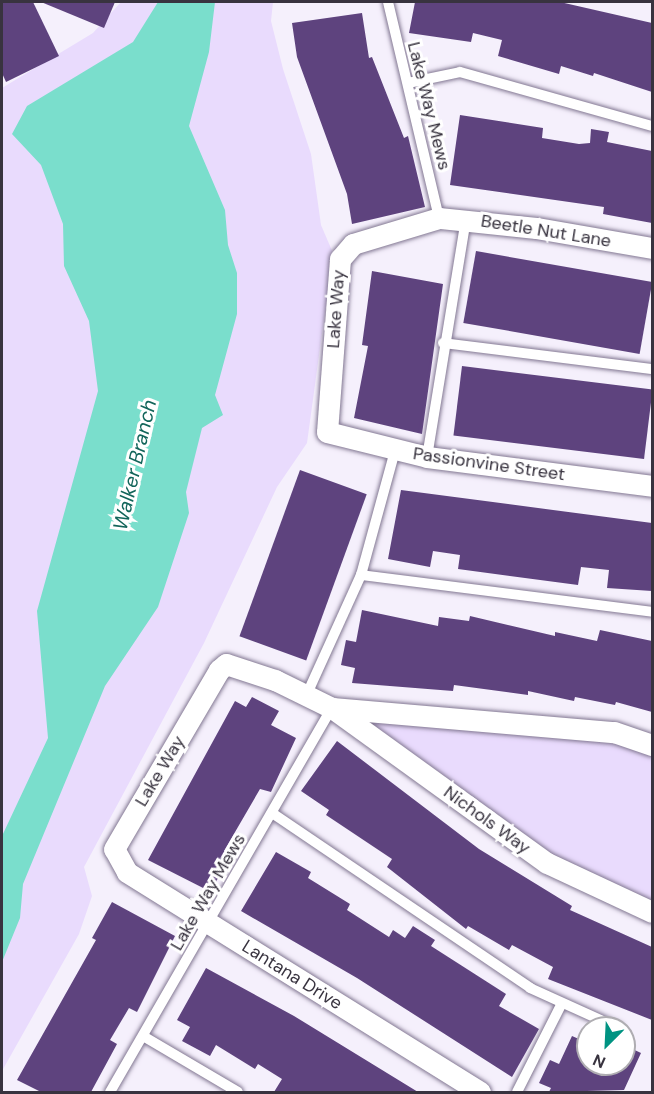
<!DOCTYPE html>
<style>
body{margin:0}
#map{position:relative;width:654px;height:1094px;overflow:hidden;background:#f5f0fc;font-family:"DM Sans",sans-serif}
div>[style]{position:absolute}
.green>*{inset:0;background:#e9dbfd}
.water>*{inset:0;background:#7adecc}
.building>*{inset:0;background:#5e437e;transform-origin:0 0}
.roads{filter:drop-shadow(0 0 2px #827792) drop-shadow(0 0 2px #827792)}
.service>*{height:10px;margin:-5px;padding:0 5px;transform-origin:5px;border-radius:5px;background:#fff}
.minor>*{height:21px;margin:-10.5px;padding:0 10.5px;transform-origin:10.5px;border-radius:10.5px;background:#fff}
span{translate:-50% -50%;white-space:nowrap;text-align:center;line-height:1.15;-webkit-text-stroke:6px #fff;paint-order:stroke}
.street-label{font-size:18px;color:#38333f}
.water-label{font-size:20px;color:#12655a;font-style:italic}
.frame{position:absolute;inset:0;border:3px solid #38333f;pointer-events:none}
.north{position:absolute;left:576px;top:1016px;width:60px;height:60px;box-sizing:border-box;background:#fff;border:2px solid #afadb2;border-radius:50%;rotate:204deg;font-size:16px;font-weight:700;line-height:24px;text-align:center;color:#38333f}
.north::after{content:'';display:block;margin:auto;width:21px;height:27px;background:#009382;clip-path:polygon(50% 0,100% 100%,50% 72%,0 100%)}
</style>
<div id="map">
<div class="green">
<i style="clip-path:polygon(121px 2px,273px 2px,271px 21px,283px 69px,311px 154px,321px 225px,333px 253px,307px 443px,277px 487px,204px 643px,84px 867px,92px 896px,79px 934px,2px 1071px,2px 88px,93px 33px)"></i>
<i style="clip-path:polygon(361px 720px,559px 734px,652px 751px,652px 903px,573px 870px)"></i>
</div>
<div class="water">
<i style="clip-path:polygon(158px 2px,215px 2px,209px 52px,189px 126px,225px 210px,228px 245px,237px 273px,237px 314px,215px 395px,223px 415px,202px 428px,186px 492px,189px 513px,158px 607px,105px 686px,23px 884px,20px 918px,2px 962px,2px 836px,48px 738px,37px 611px,98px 391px,89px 321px,64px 266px,63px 224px,41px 165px,12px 134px,27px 106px,133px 42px)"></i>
</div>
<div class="building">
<i style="clip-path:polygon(2px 2px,33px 2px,59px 56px,6px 82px,2px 73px)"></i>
<i style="clip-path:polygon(41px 2px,115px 2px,104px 28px)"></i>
<i style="clip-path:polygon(415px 2px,560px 2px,652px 23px,652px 92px,594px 73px,593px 76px,561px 66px,559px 74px,498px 56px,502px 40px,473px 33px,471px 42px,409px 33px)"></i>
<i style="clip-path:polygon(362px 13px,369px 58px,372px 57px,404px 138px,408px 136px,425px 207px,352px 224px,347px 194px,297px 57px,292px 23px)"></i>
<i style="clip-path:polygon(460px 115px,543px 128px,542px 138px,579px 144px,590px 143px,591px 129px,609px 132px,607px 142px,652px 151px,652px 223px,603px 214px,604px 207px,450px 185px)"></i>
<i style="left:476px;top:251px;width:179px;height:73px;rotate:10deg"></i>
<i style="clip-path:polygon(372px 271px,443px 284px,422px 434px,354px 418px,368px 346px,362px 345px)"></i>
<i style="left:462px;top:366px;width:192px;height:70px;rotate:7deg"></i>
<i style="left:300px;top:470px;width:71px;height:177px;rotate:20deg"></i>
<i style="clip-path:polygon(401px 490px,652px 523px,652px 591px,607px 588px,609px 570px,581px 567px,578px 585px,458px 569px,460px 555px,433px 551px,430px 567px,388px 559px)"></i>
<i style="clip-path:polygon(362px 610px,438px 626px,439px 617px,469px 621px,470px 616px,555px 636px,555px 632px,597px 641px,600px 630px,652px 641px,652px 712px,616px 702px,615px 705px,575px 697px,574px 701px,528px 691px,528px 695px,454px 685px,453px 691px,352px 683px,355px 668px,341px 665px,346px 640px,356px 642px)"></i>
<i style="clip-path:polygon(252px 697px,279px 711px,271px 725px,296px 738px,271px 792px,260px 789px,224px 851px,230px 854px,211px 892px,148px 860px,235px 701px,246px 707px)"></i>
<i style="clip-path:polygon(337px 741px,479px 849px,572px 906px,570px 910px,652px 947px,652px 1020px,548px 979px,553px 967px,512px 945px,509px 950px,468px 926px,466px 929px,387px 867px,392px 859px,326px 815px,329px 810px,301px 791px)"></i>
<i style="clip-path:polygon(276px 852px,311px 872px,308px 878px,350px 904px,347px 910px,389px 937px,393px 930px,405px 938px,413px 926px,435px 940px,431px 946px,506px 994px,499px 1006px,539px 1029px,512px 1077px,357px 978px,241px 911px)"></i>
<i style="clip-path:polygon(112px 902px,175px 936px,137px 1012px,129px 1008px,110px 1040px,117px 1044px,91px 1092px,41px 1092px,17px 1080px,96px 940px,92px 938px)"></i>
<i style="clip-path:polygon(206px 968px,294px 1016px,418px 1092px,274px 1092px,282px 1079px,258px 1064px,255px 1069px,216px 1045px,210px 1056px,182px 1041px,190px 1027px,177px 1020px)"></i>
<i style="clip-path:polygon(572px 1036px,588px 1043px,588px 1064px,624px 1064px,624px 1045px,641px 1053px,624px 1090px,549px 1092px,551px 1088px,539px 1083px,550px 1060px,559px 1064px)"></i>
</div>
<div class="roads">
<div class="service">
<i style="left:388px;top:2px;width:222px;rotate:76.7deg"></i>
<i style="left:408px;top:83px;width:53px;rotate:-11.9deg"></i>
<i style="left:460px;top:72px;width:199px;rotate:15.7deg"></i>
<i style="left:443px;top:343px;width:211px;rotate:7.1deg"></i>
<i style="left:427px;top:457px;width:241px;rotate:-80.7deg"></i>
<i style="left:361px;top:575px;width:293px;rotate:7.2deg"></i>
<i style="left:307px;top:694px;width:131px;rotate:-65.6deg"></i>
<i style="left:361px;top:575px;width:129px;rotate:-74.7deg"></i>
<i style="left:272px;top:813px;width:312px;rotate:34.1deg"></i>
<i style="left:530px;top:988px;width:97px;rotate:24.4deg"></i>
<i style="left:143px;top:1036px;width:110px;rotate:30.5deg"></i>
<i style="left:110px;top:1092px;width:444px;rotate:-60deg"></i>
<i style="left:517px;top:1092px;width:97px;rotate:-63.2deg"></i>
</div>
<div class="minor">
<i style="left:652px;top:248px;width:118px;rotate:-170.2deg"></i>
<i style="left:536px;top:228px;width:98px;rotate:-174.1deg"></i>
<i style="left:439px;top:218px;width:90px;rotate:163.2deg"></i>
<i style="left:353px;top:244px;width:20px;rotate:131deg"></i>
<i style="left:340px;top:259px;width:173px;rotate:94.3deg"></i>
<i style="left:327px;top:432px;width:103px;rotate:14deg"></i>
<i style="left:427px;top:457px;width:227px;rotate:7.3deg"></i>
<i style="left:332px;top:708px;width:283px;rotate:4.9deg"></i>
<i style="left:614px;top:732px;width:40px;rotate:18.9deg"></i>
<i style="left:480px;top:1092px;width:416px;rotate:-148.1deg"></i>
<i style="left:127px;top:872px;width:26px;rotate:-119deg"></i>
<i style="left:114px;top:849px;width:208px;rotate:-59.6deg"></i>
<i style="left:219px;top:670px;width:9px;rotate:-41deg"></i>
<i style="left:226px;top:664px;width:52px;rotate:18.1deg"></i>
<i style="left:275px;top:680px;width:64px;rotate:26.2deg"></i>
<i style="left:332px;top:708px;width:265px;rotate:35.8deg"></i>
<i style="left:547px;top:863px;width:116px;rotate:25deg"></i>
</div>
</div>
<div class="street-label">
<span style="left:429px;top:106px;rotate:76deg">Lake Way Mews</span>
<span style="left:546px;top:231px;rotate:9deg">Beetle Nut Lane</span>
<span style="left:336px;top:309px;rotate:-86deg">Lake Way</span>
<span style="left:489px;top:464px;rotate:8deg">Passionvine Street</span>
<span style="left:160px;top:771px;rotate:-59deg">Lake Way</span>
<span style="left:487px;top:820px;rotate:36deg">Nichols Way</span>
<span style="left:208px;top:892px;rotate:-60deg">Lake Way Mews</span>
<span style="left:292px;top:975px;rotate:32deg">Lantana Drive</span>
</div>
<div class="water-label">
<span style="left:135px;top:465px;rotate:-77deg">Walker Branch</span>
</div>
<div class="frame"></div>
<div class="north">N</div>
</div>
